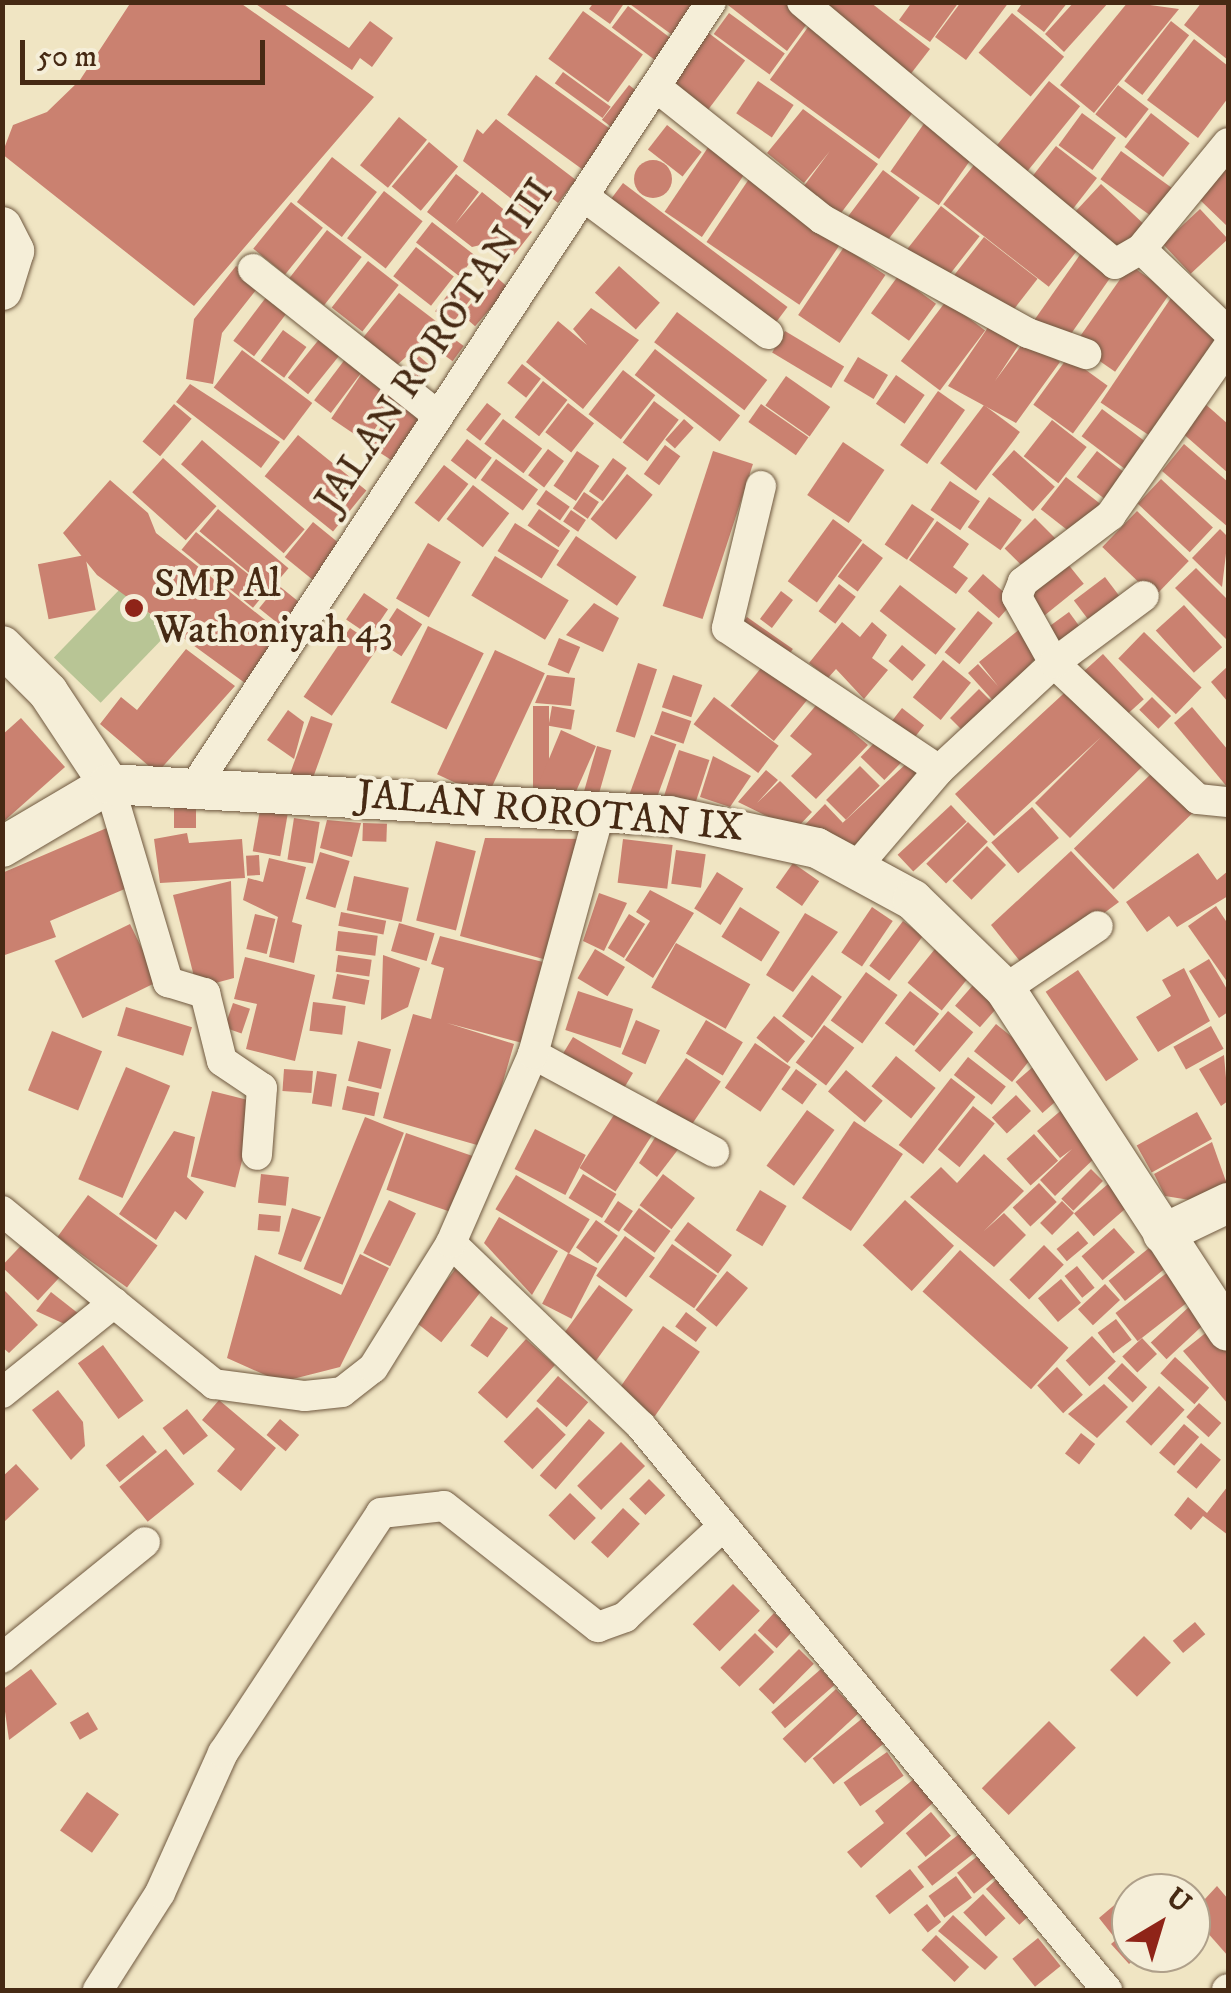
<!DOCTYPE html>
<style>
body{margin:0}
#map{position:relative;width:1231px;height:1993px;overflow:hidden;background:#f0e5c3;font-family:"IM FELL DW Pica",serif}
div>[style]{position:absolute}
.green>*{inset:0;background:#b8c595;transform-origin:0 0}
.building>*{inset:0;background:#ca8170;transform-origin:0 0}
.round{border-radius:50%}
.roads{filter:drop-shadow(0 0 2px #705940) drop-shadow(0 0 2px #705940)}
.street>*{height:30px;margin:-15px;padding:0 15px;transform-origin:15px;border-radius:15px;background:#f5eed8}
.secondary>*{height:40px;margin:-20px;padding:0 20px;transform-origin:20px;border-radius:20px;background:#f5eed8}
.dots>*{width:28px;height:28px;translate:-50% -50%;box-sizing:border-box;border:5px solid #f5eed8;border-radius:50%}
span{translate:-50% -50%;white-space:nowrap;text-align:center;line-height:1.15;-webkit-text-stroke:8px #f5eed8;paint-order:stroke}
.street-label{font-size:40px;color:#462a14}
.poi-label{font-size:40px;color:#462a14}
.left{translate:0 -50%;text-align:left}
.frame{position:absolute;inset:0;border:5px solid #462a14;pointer-events:none}
.north{position:absolute;left:1111px;top:1873px;width:100px;height:100px;box-sizing:border-box;background:#f5eed8;border:2px solid #afa08a;border-radius:50%;rotate:38deg;font-size:28px;font-weight:700;line-height:40px;text-align:center;color:#462a14}
.north::after{content:'';display:block;margin:auto;width:35px;height:45px;background:#8f2418;clip-path:polygon(50% 0,100% 100%,50% 72%,0 100%)}
.scale{position:absolute;left:20px;top:40px;width:245px;height:45px;box-sizing:border-box;border:5px solid #462a14;border-top:0;padding-left:12px;font-size:30px;line-height:35px;white-space:nowrap;color:#462a14;-webkit-text-stroke:8px #f5eed8;paint-order:stroke}
</style>
<div id="map">
<div class="green">
<i style="left:122px;top:587px;width:65px;height:98px;rotate:44deg"></i>
</div>
<div class="building">
<i style="clip-path:polygon(131px 2px,239px 2px,374px 97px,194px 306px,2px 154px,13px 125px,47px 112px,80px 80px)"></i>
<i style="clip-path:polygon(253px 2px,281px 2px,349px 48px,370px 21px,393px 38px,372px 67px,360px 58px,352px 70px)"></i>
<i style="clip-path:polygon(594px 2px,625px 2px,610px 24px,589px 9px)"></i>
<i style="clip-path:polygon(627px 2px,696px 2px,675px 37px)"></i>
<i style="clip-path:polygon(724px 2px,793px 2px,812px 17px,787px 51px)"></i>
<i style="clip-path:polygon(805px 2px,870px 2px,930px 49px,906px 80px)"></i>
<i style="clip-path:polygon(912px 2px,959px 2px,930px 42px,899px 20px)"></i>
<i style="clip-path:polygon(961px 2px,1009px 2px,966px 60px,935px 37px)"></i>
<i style="clip-path:polygon(1023px 2px,1068px 2px,1044px 32px,1017px 11px)"></i>
<i style="clip-path:polygon(1074px 2px,1109px 2px,1064px 52px,1045px 34px)"></i>
<i style="clip-path:polygon(1128px 2px,1179px 9px,1094px 113px,1060px 85px)"></i>
<i style="clip-path:polygon(1202px 2px,1228px 2px,1228px 60px,1184px 25px)"></i>
<i style="left:628px;top:6px;width:54px;height:27px;rotate:37deg"></i>
<i style="left:583px;top:11px;width:74px;height:59px;rotate:36deg"></i>
<i style="left:729px;top:13px;width:69px;height:26px;rotate:36deg"></i>
<i style="left:1012px;top:13px;width:68px;height:52px;rotate:40deg"></i>
<i style="left:1171px;top:21px;width:23px;height:76px;rotate:38deg"></i>
<i style="left:811px;top:23px;width:135px;height:70px;rotate:36deg"></i>
<i style="left:706px;top:31px;width:49px;height:75px;rotate:37deg"></i>
<i style="clip-path:polygon(1194px 39px,1228px 66px,1228px 98px,1198px 138px,1147px 100px)"></i>
<i style="left:563px;top:72px;width:59px;height:14px;rotate:36deg"></i>
<i style="left:536px;top:75px;width:97px;height:49px;rotate:36deg"></i>
<i style="left:758px;top:81px;width:43px;height:39px;rotate:34deg"></i>
<i style="left:1049px;top:81px;width:40px;height:85px;rotate:39deg"></i>
<i style="left:629px;top:85px;width:18px;height:44px;rotate:38deg"></i>
<i style="left:1118px;top:85px;width:39px;height:37px;rotate:38deg"></i>
<i style="clip-path:polygon(803px 109px,878px 164px,838px 217px,801px 190px,830px 151px,804px 183px,767px 153px)"></i>
<i style="left:1082px;top:113px;width:42px;height:40px;rotate:36deg"></i>
<i style="left:1151px;top:113px;width:49px;height:43px;rotate:38deg"></i>
<i style="left:930px;top:115px;width:59px;height:69px;rotate:35deg"></i>
<i style="left:399px;top:117px;width:36px;height:62px;rotate:39deg"></i>
<i style="clip-path:polygon(496px 119px,576px 180px,558px 203px,548px 195px,532px 215px,463px 161px,477px 129px,483px 134px)"></i>
<i style="left:667px;top:125px;width:44px;height:31px;rotate:38deg"></i>
<i style="left:429px;top:142px;width:38px;height:58px;rotate:40deg"></i>
<i style="left:711px;top:143px;width:45px;height:83px;rotate:34deg"></i>
<i style="left:1056px;top:146px;width:52px;height:50px;rotate:38deg"></i>
<i style="left:1121px;top:151px;width:69px;height:35px;rotate:36deg"></i>
<i style="left:332px;top:157px;width:57px;height:57px;rotate:38deg"></i>
<i class="round" style="left:634px;top:160px;width:38px;height:38px"></i>
<i style="left:977px;top:161px;width:134px;height:55px;rotate:38deg"></i>
<i style="clip-path:polygon(1228px 167px,1228px 227px,1199px 199px)"></i>
<i style="left:883px;top:170px;width:46px;height:66px;rotate:37deg"></i>
<i style="clip-path:polygon(456px 174px,479px 192px,455px 224px,482px 192px,532px 232px,514px 255px,489px 243px,472px 247px,427px 212px)"></i>
<i style="left:749px;top:179px;width:112px;height:76px;rotate:34deg"></i>
<i style="left:623px;top:183px;width:206px;height:29px;rotate:37deg"></i>
<i style="left:1101px;top:184px;width:64px;height:46px;rotate:43deg"></i>
<i style="left:384px;top:191px;width:49px;height:60px;rotate:38deg"></i>
<i style="left:291px;top:202px;width:41px;height:60px;rotate:39deg"></i>
<i style="left:941px;top:206px;width:49px;height:62px;rotate:38deg"></i>
<i style="left:1200px;top:209px;width:41px;height:51px;rotate:47deg"></i>
<i style="left:432px;top:222px;width:55px;height:26px;rotate:38deg"></i>
<i style="left:327px;top:230px;width:44px;height:61px;rotate:38deg"></i>
<i style="left:984px;top:237px;width:68px;height:53px;rotate:38deg"></i>
<i style="left:416px;top:247px;width:48px;height:37px;rotate:38deg"></i>
<i style="left:844px;top:247px;width:50px;height:82px;rotate:34deg"></i>
<i style="left:1084px;top:249px;width:38px;height:89px;rotate:35deg"></i>
<i style="left:368px;top:261px;width:39px;height:59px;rotate:38deg"></i>
<i style="left:1130px;top:265px;width:49px;height:96px;rotate:35deg"></i>
<i style="clip-path:polygon(236px 266px,260px 285px,222px 333px,213px 384px,186px 379px,194px 319px)"></i>
<i style="left:619px;top:266px;width:55px;height:36px;rotate:42deg"></i>
<i style="left:495px;top:276px;width:18px;height:51px;rotate:41deg"></i>
<i style="left:898px;top:276px;width:47px;height:46px;rotate:36deg"></i>
<i style="left:458px;top:281px;width:21px;height:38px;rotate:37deg"></i>
<i style="left:270px;top:292px;width:26px;height:61px;rotate:37deg"></i>
<i style="clip-path:polygon(399px 293px,441px 325px,396px 366px,362px 339px)"></i>
<i style="left:1171px;top:298px;width:62px;height:126px;rotate:34deg"></i>
<i style="left:946px;top:301px;width:49px;height:75px;rotate:37deg"></i>
<i style="clip-path:polygon(591px 308px,639px 340px,583px 409px,526px 362px,558px 321px,587px 345px,573px 329px)"></i>
<i style="left:677px;top:312px;width:113px;height:38px;rotate:37deg"></i>
<i style="clip-path:polygon(991px 323px,1020px 343px,995px 381px,1026px 339px,1060px 362px,1016px 423px,948px 386px)"></i>
<i style="left:283px;top:330px;width:29px;height:38px;rotate:36deg"></i>
<i style="left:785px;top:331px;width:69px;height:25px;rotate:31deg"></i>
<i style="left:325px;top:332px;width:26px;height:59px;rotate:39deg"></i>
<i style="left:446px;top:333px;width:22px;height:19px;rotate:36deg"></i>
<i style="left:655px;top:349px;width:108px;height:33px;rotate:38deg"></i>
<i style="left:242px;top:350px;width:88px;height:47px;rotate:37deg"></i>
<i style="left:349px;top:354px;width:21px;height:58px;rotate:37deg"></i>
<i style="left:419px;top:356px;width:20px;height:19px;rotate:41deg"></i>
<i style="left:858px;top:357px;width:35px;height:28px;rotate:31deg"></i>
<i style="left:1068px;top:357px;width:49px;height:59px;rotate:36deg"></i>
<i style="left:522px;top:364px;width:24px;height:24px;rotate:38deg"></i>
<i style="left:623px;top:370px;width:41px;height:56px;rotate:38deg"></i>
<i style="left:362px;top:373px;width:42px;height:55px;rotate:34deg"></i>
<i style="left:896px;top:375px;width:35px;height:35px;rotate:35deg"></i>
<i style="left:786px;top:376px;width:54px;height:36px;rotate:35deg"></i>
<i style="left:543px;top:381px;width:31px;height:46px;rotate:38deg"></i>
<i style="clip-path:polygon(190px 384px,280px 442px,261px 468px,176px 402px)"></i>
<i style="left:938px;top:391px;width:33px;height:66px;rotate:35deg"></i>
<i style="left:401px;top:396px;width:27px;height:59px;rotate:33deg"></i>
<i style="left:654px;top:401px;width:31px;height:52px;rotate:37deg"></i>
<i style="left:487px;top:403px;width:18px;height:34px;rotate:38deg"></i>
<i style="left:568px;top:403px;width:33px;height:37px;rotate:38deg"></i>
<i style="clip-path:polygon(1204px 403px,1228px 424px,1228px 473px,1180px 431px)"></i>
<i style="left:174px;top:404px;width:23px;height:49px;rotate:40deg"></i>
<i style="left:761px;top:404px;width:58px;height:22px;rotate:35deg"></i>
<i style="left:984px;top:405px;width:45px;height:73px;rotate:37deg"></i>
<i style="left:1102px;top:409px;width:62px;height:34px;rotate:37deg"></i>
<i style="left:503px;top:419px;width:49px;height:31px;rotate:37deg"></i>
<i style="left:684px;top:419px;width:13px;height:28px;rotate:42deg"></i>
<i style="left:1052px;top:420px;width:44px;height:46px;rotate:38deg"></i>
<i style="left:298px;top:435px;width:88px;height:53px;rotate:39deg"></i>
<i style="left:467px;top:439px;width:31px;height:27px;rotate:37deg"></i>
<i style="left:202px;top:440px;width:136px;height:32px;rotate:41deg"></i>
<i style="left:843px;top:442px;width:50px;height:64px;rotate:34deg"></i>
<i style="clip-path:polygon(1184px 444px,1228px 482px,1228px 527px,1162px 471px)"></i>
<i style="left:665px;top:445px;width:19px;height:36px;rotate:36deg"></i>
<i style="left:548px;top:449px;width:20px;height:33px;rotate:37deg"></i>
<i style="left:1014px;top:450px;width:55px;height:33px;rotate:42deg"></i>
<i style="left:577px;top:451px;width:27px;height:42px;rotate:34deg"></i>
<i style="left:713px;top:451px;width:42px;height:163px;rotate:18deg"></i>
<i style="left:1097px;top:451px;width:43px;height:33px;rotate:38deg"></i>
<i style="left:163px;top:458px;width:72px;height:46px;rotate:42deg"></i>
<i style="left:613px;top:458px;width:17px;height:41px;rotate:36deg"></i>
<i style="left:496px;top:459px;width:52px;height:26px;rotate:36deg"></i>
<i style="left:444px;top:465px;width:31px;height:48px;rotate:38deg"></i>
<i style="left:627px;top:474px;width:33px;height:58px;rotate:39deg"></i>
<i style="left:1066px;top:477px;width:43px;height:41px;rotate:38deg"></i>
<i style="left:1161px;top:479px;width:71px;height:34px;rotate:43deg"></i>
<i style="clip-path:polygon(110px 480px,148px 513px,156px 533px,284px 635px,245px 683px,97px 575px,63px 533px)"></i>
<i style="left:950px;top:481px;width:36px;height:35px;rotate:34deg"></i>
<i style="left:473px;top:485px;width:46px;height:43px;rotate:38deg"></i>
<i style="left:546px;top:490px;width:29px;height:17px;rotate:35deg"></i>
<i style="left:584px;top:492px;width:18px;height:20px;rotate:34deg"></i>
<i style="left:989px;top:497px;width:40px;height:37px;rotate:35deg"></i>
<i style="left:912px;top:504px;width:27px;height:49px;rotate:34deg"></i>
<i style="left:218px;top:509px;width:92px;height:29px;rotate:40deg"></i>
<i style="left:539px;top:509px;width:38px;height:20px;rotate:35deg"></i>
<i style="left:571px;top:510px;width:18px;height:14px;rotate:34deg"></i>
<i style="left:1137px;top:511px;width:72px;height:50px;rotate:44deg"></i>
<i style="left:1035px;top:518px;width:34px;height:43px;rotate:45deg"></i>
<i style="left:833px;top:519px;width:36px;height:77px;rotate:36deg"></i>
<i style="clip-path:polygon(937px 521px,969px 544px,953px 567px,968px 578px,956px 594px,909px 560px)"></i>
<i style="left:313px;top:522px;width:36px;height:45px;rotate:39deg"></i>
<i style="left:515px;top:523px;width:52px;height:33px;rotate:32deg"></i>
<i style="clip-path:polygon(1220px 529px,1228px 537px,1222px 587px,1192px 558px)"></i>
<i style="left:196px;top:532px;width:92px;height:23px;rotate:39deg"></i>
<i style="left:576px;top:536px;width:73px;height:35px;rotate:34deg"></i>
<i style="left:428px;top:543px;width:38px;height:64px;rotate:30deg"></i>
<i style="left:863px;top:543px;width:25px;height:42px;rotate:37deg"></i>
<i style="left:85px;top:555px;width:56px;height:48px;rotate:79deg"></i>
<i style="left:495px;top:556px;width:86px;height:46px;rotate:31deg"></i>
<i style="left:1063px;top:558px;width:33px;height:53px;rotate:51deg"></i>
<i style="clip-path:polygon(1196px 568px,1228px 600px,1228px 641px,1175px 588px)"></i>
<i style="left:983px;top:574px;width:41px;height:23px;rotate:41deg"></i>
<i style="left:1105px;top:577px;width:31px;height:39px;rotate:53deg"></i>
<i style="left:839px;top:584px;width:21px;height:34px;rotate:37deg"></i>
<i style="left:278px;top:585px;width:35px;height:30px;rotate:39deg"></i>
<i style="left:900px;top:585px;width:71px;height:33px;rotate:38deg"></i>
<i style="left:781px;top:591px;width:15px;height:35px;rotate:37deg"></i>
<i style="left:364px;top:593px;width:29px;height:32px;rotate:34deg"></i>
<i style="clip-path:polygon(594px 603px,619px 618px,603px 652px,566px 635px)"></i>
<i style="left:1184px;top:605px;width:57px;height:38px;rotate:48deg"></i>
<i style="left:397px;top:608px;width:30px;height:38px;rotate:33deg"></i>
<i style="left:978px;top:611px;width:19px;height:53px;rotate:39deg"></i>
<i style="left:1069px;top:612px;width:22px;height:28px;rotate:54deg"></i>
<i style="left:747px;top:617px;width:56px;height:19px;rotate:35deg"></i>
<i style="clip-path:polygon(842px 622px,860px 637px,872px 622px,887px 635px,872px 658px,888px 670px,864px 699px,836px 669px,828px 678px,809px 663px)"></i>
<i style="left:428px;top:626px;width:62px;height:85px;rotate:26deg"></i>
<i style="left:350px;top:628px;width:34px;height:83px;rotate:34deg"></i>
<i style="clip-path:polygon(1021px 628px,1040px 652px,998px 706px,968px 673px,978px 664px,998px 686px,979px 662px)"></i>
<i style="left:1144px;top:632px;width:80px;height:37px;rotate:44deg"></i>
<i style="left:559px;top:638px;width:23px;height:29px;rotate:23deg"></i>
<i style="left:902px;top:645px;width:31px;height:21px;rotate:40deg"></i>
<i style="clip-path:polygon(186px 649px,235px 686px,157px 773px,100px 724px,121px 697px,137px 710px)"></i>
<i style="left:495px;top:650px;width:55px;height:137px;rotate:25deg"></i>
<i style="left:1103px;top:654px;width:61px;height:28px;rotate:48deg"></i>
<i style="left:943px;top:660px;width:36px;height:48px;rotate:39deg"></i>
<i style="left:638px;top:663px;width:20px;height:72px;rotate:18deg"></i>
<i style="left:765px;top:663px;width:56px;height:55px;rotate:39deg"></i>
<i style="clip-path:polygon(1228px 666px,1228px 702px,1211px 682px)"></i>
<i style="clip-path:polygon(547px 675px,575px 678px,571px 706px,535px 703px)"></i>
<i style="left:673px;top:675px;width:31px;height:34px;rotate:19deg"></i>
<i style="clip-path:polygon(1074px 684px,1151px 758px,1070px 838px,1035px 803px,1101px 737px,994px 836px,955px 794px)"></i>
<i style="left:979px;top:689px;width:28px;height:41px;rotate:45deg"></i>
<i style="left:714px;top:697px;width:81px;height:34px;rotate:37deg"></i>
<i style="left:1152px;top:697px;width:27px;height:18px;rotate:45deg"></i>
<i style="clip-path:polygon(818px 703px,868px 745px,816px 799px,791px 776px,812px 754px,790px 736px)"></i>
<i style="left:533px;top:706px;width:16px;height:84px"></i>
<i style="left:552px;top:706px;width:23px;height:20px;rotate:10deg"></i>
<i style="clip-path:polygon(1192px 707px,1228px 750px,1228px 788px,1174px 723px)"></i>
<i style="left:902px;top:708px;width:28px;height:24px;rotate:38deg"></i>
<i style="clip-path:polygon(288px 710px,304px 722px,294px 759px,267px 740px)"></i>
<i style="left:662px;top:711px;width:31px;height:24px;rotate:19deg"></i>
<i style="left:311px;top:716px;width:23px;height:65px;rotate:20deg"></i>
<i style="clip-path:polygon(21px 718px,65px 767px,2px 823px,2px 735px)"></i>
<i style="clip-path:polygon(561px 730px,596px 746px,574px 796px,536px 790px)"></i>
<i style="left:651px;top:735px;width:27px;height:64px;rotate:20deg"></i>
<i style="left:878px;top:739px;width:33px;height:25px;rotate:44deg"></i>
<i style="left:597px;top:746px;width:15px;height:48px;rotate:16deg"></i>
<i style="left:679px;top:750px;width:32px;height:50px;rotate:18deg"></i>
<i style="clip-path:polygon(713px 756px,751px 776px,730px 807px,700px 797px)"></i>
<i style="left:908px;top:762px;width:26px;height:105px;rotate:47deg"></i>
<i style="left:860px;top:766px;width:28px;height:48px;rotate:45deg"></i>
<i style="clip-path:polygon(766px 770px,778px 780px,757px 803px,780px 781px,812px 812px,795px 830px,738px 802px)"></i>
<i style="left:1153px;top:772px;width:57px;height:110px;rotate:46deg"></i>
<i style="clip-path:polygon(825px 804px,843px 823px,828px 838px,799px 831px)"></i>
<i style="left:951px;top:805px;width:23px;height:73px;rotate:47deg"></i>
<i style="left:174px;top:807px;width:22px;height:21px"></i>
<i style="left:1032px;top:807px;width:41px;height:54px;rotate:49deg"></i>
<i style="left:260px;top:810px;width:28px;height:42px;rotate:10deg"></i>
<i style="left:294px;top:818px;width:26px;height:42px;rotate:9deg"></i>
<i style="clip-path:polygon(327px 820px,361px 823px,352px 857px,320px 848px)"></i>
<i style="left:968px;top:822px;width:28px;height:59px;rotate:45deg"></i>
<i style="left:363px;top:823px;width:24px;height:18px;rotate:2deg"></i>
<i style="clip-path:polygon(109px 827px,134px 885px,50px 921px,56px 937px,2px 956px,2px 873px)"></i>
<i style="clip-path:polygon(187px 833px,189px 843px,242px 839px,245px 878px,160px 883px,154px 839px)"></i>
<i style="clip-path:polygon(485px 838px,592px 839px,554px 962px,460px 936px)"></i>
<i style="left:623px;top:839px;width:50px;height:44px;rotate:7deg"></i>
<i style="left:436px;top:841px;width:41px;height:82px;rotate:14deg"></i>
<i style="left:987px;top:846px;width:27px;height:49px;rotate:45deg"></i>
<i style="left:676px;top:850px;width:30px;height:34px;rotate:8deg"></i>
<i style="clip-path:polygon(1071px 851px,1119px 902px,1027px 970px,991px 925px)"></i>
<i style="left:320px;top:852px;width:31px;height:49px;rotate:17deg"></i>
<i style="clip-path:polygon(1198px 853px,1217px 880px,1228px 871px,1228px 896px,1177px 927px,1169px 916px,1147px 932px,1126px 902px)"></i>
<i style="left:259px;top:855px;width:20px;height:13px;rotate:87deg"></i>
<i style="clip-path:polygon(269px 858px,306px 867px,292px 922px,302px 925px,294px 963px,269px 957px,278px 917px,243px 900px,248px 878px,263px 882px)"></i>
<i style="left:793px;top:863px;width:32px;height:30px;rotate:35deg"></i>
<i style="left:717px;top:872px;width:31px;height:43px;rotate:32deg"></i>
<i style="left:354px;top:876px;width:56px;height:35px;rotate:12deg"></i>
<i style="clip-path:polygon(231px 881px,234px 978px,197px 988px,173px 895px)"></i>
<i style="clip-path:polygon(650px 890px,694px 913px,653px 978px,625px 960px,650px 921px,636px 912px)"></i>
<i style="clip-path:polygon(599px 893px,627px 903px,604px 951px,583px 941px)"></i>
<i style="clip-path:polygon(1216px 906px,1228px 924px,1228px 983px,1188px 926px)"></i>
<i style="left:740px;top:907px;width:47px;height:35px;rotate:32deg"></i>
<i style="left:872px;top:907px;width:25px;height:55px;rotate:34deg"></i>
<i style="left:341px;top:912px;width:46px;height:14px;rotate:11deg"></i>
<i style="clip-path:polygon(805px 913px,838px 932px,793px 992px,766px 975px)"></i>
<i style="left:255px;top:914px;width:21px;height:36px;rotate:14deg"></i>
<i style="left:629px;top:914px;width:19px;height:40px;rotate:32deg"></i>
<i style="left:903px;top:921px;width:25px;height:56px;rotate:37deg"></i>
<i style="left:399px;top:923px;width:37px;height:29px;rotate:16deg"></i>
<i style="left:130px;top:924px;width:64px;height:84px;rotate:64deg"></i>
<i style="left:338px;top:931px;width:40px;height:20px;rotate:7deg"></i>
<i style="clip-path:polygon(440px 936px,555px 965px,534px 1046px,447px 1023px,514px 1044px,484px 1147px,383px 1118px,413px 1014px,431px 1019px,444px 968px,431px 964px)"></i>
<i style="left:676px;top:943px;width:85px;height:51px;rotate:29deg"></i>
<i style="left:939px;top:944px;width:44px;height:50px;rotate:39deg"></i>
<i style="left:595px;top:949px;width:35px;height:34px;rotate:31deg"></i>
<i style="left:338px;top:955px;width:34px;height:17px;rotate:8deg"></i>
<i style="clip-path:polygon(383px 955px,420px 968px,408px 1007px,381px 1020px)"></i>
<i style="clip-path:polygon(245px 957px,315px 975px,295px 1061px,246px 1049px,257px 1004px,234px 999px)"></i>
<i style="clip-path:polygon(1209px 959px,1228px 991px,1228px 1012px,1219px 1018px,1189px 971px)"></i>
<i style="clip-path:polygon(1184px 968px,1210px 1021px,1158px 1052px,1136px 1017px,1171px 996px,1162px 980px)"></i>
<i style="left:1078px;top:970px;width:108px;height:39px;rotate:56deg"></i>
<i style="left:866px;top:972px;width:39px;height:60px;rotate:36deg"></i>
<i style="left:337px;top:974px;width:33px;height:25px;rotate:11deg"></i>
<i style="left:812px;top:975px;width:37px;height:51px;rotate:36deg"></i>
<i style="left:980px;top:977px;width:33px;height:38px;rotate:41deg"></i>
<i style="left:578px;top:991px;width:58px;height:41px;rotate:18deg"></i>
<i style="left:910px;top:991px;width:37px;height:41px;rotate:38deg"></i>
<i style="left:313px;top:1002px;width:33px;height:29px;rotate:7deg"></i>
<i style="left:233px;top:1003px;width:18px;height:26px;rotate:19deg"></i>
<i style="left:126px;top:1007px;width:69px;height:30px;rotate:17deg"></i>
<i style="left:948px;top:1011px;width:33px;height:52px;rotate:40deg"></i>
<i style="left:774px;top:1016px;width:40px;height:28px;rotate:39deg"></i>
<i style="left:636px;top:1020px;width:26px;height:37px;rotate:23deg"></i>
<i style="left:706px;top:1020px;width:43px;height:39px;rotate:31deg"></i>
<i style="left:996px;top:1024px;width:49px;height:35px;rotate:39deg"></i>
<i style="left:824px;top:1025px;width:38px;height:47px;rotate:37deg"></i>
<i style="left:1211px;top:1026px;width:26px;height:43px;rotate:61deg"></i>
<i style="left:52px;top:1031px;width:54px;height:64px;rotate:22deg"></i>
<i style="left:573px;top:1037px;width:70px;height:22px;rotate:31deg"></i>
<i style="left:358px;top:1041px;width:34px;height:41px;rotate:14deg"></i>
<i style="left:755px;top:1043px;width:43px;height:54px;rotate:34deg"></i>
<i style="clip-path:polygon(1224px 1055px,1228px 1101px,1221px 1106px,1199px 1069px)"></i>
<i style="left:896px;top:1056px;width:51px;height:39px;rotate:39deg"></i>
<i style="left:968px;top:1057px;width:48px;height:23px;rotate:38deg"></i>
<i style="left:686px;top:1058px;width:42px;height:60px;rotate:34deg"></i>
<i style="left:1042px;top:1059px;width:41px;height:35px;rotate:49deg"></i>
<i style="left:126px;top:1067px;width:48px;height:122px;rotate:23deg"></i>
<i style="left:284px;top:1069px;width:29px;height:22px;rotate:4deg"></i>
<i style="left:796px;top:1069px;width:26px;height:25px;rotate:36deg"></i>
<i style="left:846px;top:1070px;width:48px;height:28px;rotate:40deg"></i>
<i style="left:317px;top:1071px;width:20px;height:33px;rotate:9deg"></i>
<i style="left:951px;top:1078px;width:31px;height:85px;rotate:38deg"></i>
<i style="left:347px;top:1086px;width:33px;height:24px;rotate:12deg"></i>
<i style="left:212px;top:1091px;width:46px;height:88px;rotate:14deg"></i>
<i style="left:1016px;top:1095px;width:22px;height:33px;rotate:47deg"></i>
<i style="left:623px;top:1101px;width:43px;height:80px;rotate:33deg"></i>
<i style="left:973px;top:1106px;width:28px;height:56px;rotate:39deg"></i>
<i style="clip-path:polygon(1065px 1107px,1100px 1153px,1055px 1196px,1040px 1180px,1072px 1149px,1060px 1158px,1037px 1131px)"></i>
<i style="left:807px;top:1110px;width:34px;height:69px;rotate:36deg"></i>
<i style="left:1197px;top:1112px;width:31px;height:69px;rotate:61deg"></i>
<i style="left:365px;top:1117px;width:42px;height:164px;rotate:22deg"></i>
<i style="left:854px;top:1121px;width:59px;height:93px;rotate:34deg"></i>
<i style="clip-path:polygon(661px 1128px,683px 1143px,657px 1177px,639px 1163px)"></i>
<i style="left:535px;top:1129px;width:57px;height:45px;rotate:27deg"></i>
<i style="clip-path:polygon(174px 1131px,195px 1137px,187px 1177px,204px 1192px,186px 1220px,175px 1211px,156px 1240px,119px 1214px)"></i>
<i style="left:406px;top:1133px;width:75px;height:60px;rotate:19deg"></i>
<i style="left:1034px;top:1134px;width:36px;height:37px;rotate:48deg"></i>
<i style="clip-path:polygon(1212px 1142px,1228px 1187px,1202px 1202px,1165px 1196px,1154px 1174px)"></i>
<i style="clip-path:polygon(984px 1154px,1024px 1191px,984px 1231px,1004px 1213px,1026px 1235px,994px 1267px,910px 1197px,941px 1167px,957px 1183px)"></i>
<i style="left:1091px;top:1169px;width:17px;height:42px;rotate:45deg"></i>
<i style="left:261px;top:1174px;width:28px;height:29px;rotate:6deg"></i>
<i style="left:583px;top:1174px;width:39px;height:28px;rotate:31deg"></i>
<i style="left:663px;top:1174px;width:40px;height:39px;rotate:37deg"></i>
<i style="left:516px;top:1175px;width:86px;height:40px;rotate:31deg"></i>
<i style="left:1039px;top:1183px;width:26px;height:36px;rotate:47deg"></i>
<i style="left:1108px;top:1184px;width:30px;height:45px;rotate:49deg"></i>
<i style="left:760px;top:1190px;width:31px;height:47px;rotate:31deg"></i>
<i style="left:88px;top:1195px;width:86px;height:52px;rotate:36deg"></i>
<i style="left:389px;top:1200px;width:30px;height:59px;rotate:26deg"></i>
<i style="left:905px;top:1200px;width:67px;height:62px;rotate:43deg"></i>
<i style="left:618px;top:1201px;width:18px;height:25px;rotate:34deg"></i>
<i style="left:1062px;top:1201px;width:17px;height:31px;rotate:45deg"></i>
<i style="clip-path:polygon(292px 1208px,321px 1217px,301px 1262px,278px 1254px)"></i>
<i style="left:639px;top:1208px;width:39px;height:27px;rotate:36deg"></i>
<i style="left:259px;top:1214px;width:22px;height:16px;rotate:5deg"></i>
<i style="clip-path:polygon(499px 1217px,558px 1251px,532px 1295px,484px 1243px)"></i>
<i style="left:596px;top:1220px;width:27px;height:34px;rotate:36deg"></i>
<i style="left:688px;top:1222px;width:55px;height:23px;rotate:37deg"></i>
<i style="left:1114px;top:1228px;width:32px;height:43px;rotate:49deg"></i>
<i style="left:1078px;top:1231px;width:16px;height:28px;rotate:50deg"></i>
<i style="left:625px;top:1236px;width:37px;height:49px;rotate:36deg"></i>
<i style="left:28px;top:1238px;width:50px;height:39px;rotate:43deg"></i>
<i style="left:672px;top:1244px;width:55px;height:40px;rotate:35deg"></i>
<i style="left:1044px;top:1245px;width:28px;height:49px;rotate:45deg"></i>
<i style="left:1149px;top:1248px;width:26px;height:52px;rotate:51deg"></i>
<i style="left:960px;top:1250px;width:146px;height:56px;rotate:42deg"></i>
<i style="left:568px;top:1253px;width:33px;height:57px;rotate:27deg"></i>
<i style="clip-path:polygon(360px 1254px,389px 1268px,340px 1367px,281px 1382px,227px 1358px,255px 1255px,341px 1295px)"></i>
<i style="left:1077px;top:1266px;width:28px;height:16px;rotate:51deg"></i>
<i style="left:457px;top:1267px;width:34px;height:69px;rotate:38deg"></i>
<i style="left:1173px;top:1268px;width:36px;height:73px;rotate:52deg"></i>
<i style="left:727px;top:1271px;width:27px;height:50px;rotate:39deg"></i>
<i style="left:1061px;top:1279px;width:31px;height:30px;rotate:50deg"></i>
<i style="left:1105px;top:1284px;width:22px;height:37px;rotate:47deg"></i>
<i style="left:599px;top:1285px;width:42px;height:67px;rotate:36deg"></i>
<i style="clip-path:polygon(5px 1291px,38px 1325px,9px 1353px,2px 1347px)"></i>
<i style="clip-path:polygon(51px 1292px,79px 1314px,69px 1326px,36px 1311px)"></i>
<i style="left:1191px;top:1305px;width:23px;height:55px;rotate:47deg"></i>
<i style="left:686px;top:1312px;width:26px;height:18px;rotate:37deg"></i>
<i style="left:491px;top:1316px;width:21px;height:36px;rotate:35deg"></i>
<i style="left:1116px;top:1319px;width:26px;height:23px;rotate:53deg"></i>
<i style="left:663px;top:1326px;width:45px;height:79px;rotate:35deg"></i>
<i style="clip-path:polygon(1213px 1327px,1228px 1346px,1228px 1404px,1183px 1351px)"></i>
<i style="left:1092px;top:1336px;width:35px;height:36px;rotate:47deg"></i>
<i style="left:1142px;top:1338px;width:22px;height:27px;rotate:47deg"></i>
<i style="left:526px;top:1339px;width:39px;height:72px;rotate:42deg"></i>
<i style="left:103px;top:1345px;width:69px;height:31px;rotate:54deg"></i>
<i style="left:1175px;top:1357px;width:46px;height:22px;rotate:42deg"></i>
<i style="left:1122px;top:1363px;width:35px;height:21px;rotate:44deg"></i>
<i style="left:1057px;top:1367px;width:38px;height:27px;rotate:47deg"></i>
<i style="left:558px;top:1376px;width:40px;height:33px;rotate:41deg"></i>
<i style="clip-path:polygon(1104px 1384px,1128px 1407px,1097px 1438px,1068px 1414px)"></i>
<i style="left:1159px;top:1386px;width:35px;height:49px;rotate:43deg"></i>
<i style="clip-path:polygon(58px 1390px,83px 1422px,85px 1446px,71px 1460px,32px 1410px)"></i>
<i style="clip-path:polygon(219px 1400px,276px 1448px,241px 1491px,217px 1471px,235px 1449px,202px 1420px)"></i>
<i style="left:1199px;top:1403px;width:30px;height:19px;rotate:42deg"></i>
<i style="left:537px;top:1407px;width:40px;height:48px;rotate:44deg"></i>
<i style="left:187px;top:1409px;width:34px;height:31px;rotate:52deg"></i>
<i style="left:280px;top:1419px;width:25px;height:21px;rotate:40deg"></i>
<i style="left:589px;top:1419px;width:21px;height:75px;rotate:41deg"></i>
<i style="left:1184px;top:1424px;width:20px;height:38px;rotate:41deg"></i>
<i style="left:1081px;top:1433px;width:18px;height:26px;rotate:38deg"></i>
<i style="left:143px;top:1435px;width:22px;height:48px;rotate:51deg"></i>
<i style="left:621px;top:1442px;width:34px;height:62px;rotate:45deg"></i>
<i style="left:1201px;top:1443px;width:26px;height:38px;rotate:40deg"></i>
<i style="left:166px;top:1449px;width:45px;height:60px;rotate:51deg"></i>
<i style="clip-path:polygon(16px 1464px,39px 1489px,4px 1522px,2px 1477px)"></i>
<i style="left:649px;top:1479px;width:23px;height:28px;rotate:45deg"></i>
<i style="clip-path:polygon(1228px 1486px,1228px 1535px,1203px 1516px,1191px 1530px,1174px 1515px,1188px 1497px,1207px 1513px)"></i>
<i style="left:570px;top:1493px;width:36px;height:31px;rotate:44deg"></i>
<i style="left:623px;top:1508px;width:23px;height:47px;rotate:43deg"></i>
<i style="left:733px;top:1584px;width:38px;height:57px;rotate:45deg"></i>
<i style="left:774px;top:1613px;width:26px;height:24px;rotate:43deg"></i>
<i style="left:1195px;top:1622px;width:16px;height:29px;rotate:50deg"></i>
<i style="left:755px;top:1633px;width:27px;height:49px;rotate:45deg"></i>
<i style="left:1144px;top:1636px;width:38px;height:48px;rotate:45deg"></i>
<i style="left:799px;top:1649px;width:21px;height:57px;rotate:45deg"></i>
<i style="clip-path:polygon(31px 1669px,57px 1704px,9px 1740px,2px 1690px)"></i>
<i style="left:821px;top:1669px;width:21px;height:66px;rotate:49deg"></i>
<i style="left:836px;top:1689px;width:33px;height:73px;rotate:47deg"></i>
<i style="left:88px;top:1712px;width:20px;height:21px;rotate:60deg"></i>
<i style="left:864px;top:1717px;width:33px;height:66px;rotate:51deg"></i>
<i style="left:1049px;top:1721px;width:38px;height:95px;rotate:45deg"></i>
<i style="left:887px;top:1752px;width:29px;height:53px;rotate:55deg"></i>
<i style="clip-path:polygon(915px 1778px,935px 1801px,861px 1868px,847px 1852px,884px 1823px,875px 1811px)"></i>
<i style="left:87px;top:1792px;width:39px;height:47px;rotate:35deg"></i>
<i style="left:931px;top:1812px;width:31px;height:33px;rotate:50deg"></i>
<i style="left:967px;top:1828px;width:24px;height:63px;rotate:52deg"></i>
<i style="left:985px;top:1850px;width:27px;height:36px;rotate:51deg"></i>
<i style="left:910px;top:1869px;width:23px;height:44px;rotate:52deg"></i>
<i style="left:1002px;top:1874px;width:49px;height:22px;rotate:47deg"></i>
<i style="clip-path:polygon(1151px 1874px,1170px 1893px,1131px 1893px,1131px 1923px,1114px 1937px,1099px 1918px)"></i>
<i style="left:956px;top:1876px;width:27px;height:34px;rotate:54deg"></i>
<i style="clip-path:polygon(1217px 1886px,1228px 1899px,1228px 1956px,1191px 1914px)"></i>
<i style="left:983px;top:1894px;width:33px;height:27px;rotate:47deg"></i>
<i style="left:927px;top:1904px;width:23px;height:17px;rotate:52deg"></i>
<i style="clip-path:polygon(953px 1915px,998px 1957px,985px 1970px,938px 1931px)"></i>
<i style="clip-path:polygon(1131px 1927px,1131px 1953px,1141px 1953px,1129px 1964px,1111px 1944px)"></i>
<i style="left:936px;top:1935px;width:46px;height:21px;rotate:44deg"></i>
<i style="left:1038px;top:1938px;width:36px;height:33px;rotate:51deg"></i>
</div>
<div class="roads">
<div class="street">
<i style="left:802px;top:2px;width:408px;rotate:39.9deg"></i>
<i style="left:1115px;top:264px;width:30px;rotate:-30deg"></i>
<i style="left:1141px;top:249px;width:137px;rotate:-50.6deg"></i>
<i style="left:656px;top:87px;width:212px;rotate:38.5deg"></i>
<i style="left:822px;top:219px;width:235px;rotate:29deg"></i>
<i style="left:1028px;top:333px;width:62px;rotate:19.9deg"></i>
<i style="left:583px;top:196px;width:231px;rotate:36.7deg"></i>
<i style="left:1141px;top:249px;width:120px;rotate:43.7deg"></i>
<i style="left:253px;top:269px;width:233px;rotate:38.4deg"></i>
<i style="left:1228px;top:347px;width:205px;rotate:124.9deg"></i>
<i style="left:1111px;top:515px;width:111px;rotate:142.7deg"></i>
<i style="left:1023px;top:582px;width:16px;rotate:112deg"></i>
<i style="left:1017px;top:597px;width:76px;rotate:60.7deg"></i>
<i style="left:1054px;top:663px;width:198px;rotate:43.4deg"></i>
<i style="left:1198px;top:799px;width:30px;rotate:6deg"></i>
<i style="left:761px;top:486px;width:146px;rotate:103.5deg"></i>
<i style="left:727px;top:628px;width:255px;rotate:33.8deg"></i>
<i style="left:109px;top:784px;width:207px;rotate:73.4deg"></i>
<i style="left:168px;top:982px;width:39px;rotate:17deg"></i>
<i style="left:205px;top:993px;width:70px;rotate:76deg"></i>
<i style="left:222px;top:1061px;width:48px;rotate:34deg"></i>
<i style="left:262px;top:1088px;width:67px;rotate:94.3deg"></i>
<i style="left:195px;top:786px;width:939px;rotate:-56.65deg"></i>
<i style="left:857px;top:866px;width:126px;rotate:-49.5deg"></i>
<i style="left:939px;top:770px;width:157px;rotate:-42.9deg"></i>
<i style="left:1054px;top:663px;width:112px;rotate:-36.7deg"></i>
<i style="left:1005px;top:989px;width:112px;rotate:-34.1deg"></i>
<i style="left:533px;top:1054px;width:206px;rotate:28.4deg"></i>
<i style="left:2px;top:1211px;width:145px;rotate:39.4deg"></i>
<i style="left:451px;top:1243px;width:264px;rotate:43.9deg"></i>
<i style="left:641px;top:1426px;width:732px;rotate:50.44deg"></i>
<i style="left:2px;top:1393px;width:144px;rotate:-38.8deg"></i>
<i style="left:114px;top:1303px;width:129px;rotate:39deg"></i>
<i style="left:214px;top:1384px;width:92px;rotate:7.5deg"></i>
<i style="left:305px;top:1396px;width:37px;rotate:-6deg"></i>
<i style="left:342px;top:1392px;width:39px;rotate:-38deg"></i>
<i style="left:373px;top:1368px;width:147px;rotate:-58deg"></i>
<i style="left:451px;top:1243px;width:206px;rotate:-66.5deg"></i>
<i style="left:533px;top:1054px;width:252px;rotate:-74.6deg"></i>
<i style="left:2px;top:1658px;width:184px;rotate:-39deg"></i>
<i style="left:98px;top:1990px;width:115px;rotate:-57.4deg"></i>
<i style="left:160px;top:1893px;width:154px;rotate:-65.8deg"></i>
<i style="left:223px;top:1753px;width:287px;rotate:-56.6deg"></i>
<i style="left:381px;top:1513px;width:63px;rotate:-6.3deg"></i>
<i style="left:444px;top:1506px;width:196px;rotate:38.2deg"></i>
<i style="left:598px;top:1627px;width:29px;rotate:-20deg"></i>
<i style="left:625px;top:1617px;width:131px;rotate:-42.8deg"></i>
<i style="left:1227px;top:1990px;width:1px;rotate:-45deg"></i>
</div>
<div class="secondary">
<i style="left:2px;top:227px;width:27px;rotate:63deg"></i>
<i style="left:14px;top:251px;width:41px;rotate:107.1deg"></i>
<i style="left:2px;top:646px;width:65px;rotate:45deg"></i>
<i style="left:48px;top:692px;width:110px;rotate:56.5deg"></i>
<i style="left:2px;top:847px;width:124px;rotate:-30.5deg"></i>
<i style="left:109px;top:784px;width:561px;rotate:3.27deg"></i>
<i style="left:669px;top:816px;width:151px;rotate:12.2deg"></i>
<i style="left:817px;top:848px;width:109px;rotate:28.4deg"></i>
<i style="left:913px;top:900px;width:128px;rotate:44.1deg"></i>
<i style="left:1005px;top:989px;width:408px;rotate:56.9deg"></i>
<i style="left:1163px;top:1234px;width:72px;rotate:-25.5deg"></i>
</div>
</div>
<div class="dots">
<i style="left:134px;top:608px;background:#8f2418"></i>
</div>
<div class="street-label">
<span style="left:435px;top:346px;rotate:-56deg">JALAN ROROTAN III</span>
<span style="left:550px;top:812px;rotate:5deg">JALAN ROROTAN IX</span>
</div>
<div class="poi-label">
<span class="left" style="left:154px;top:608px">SMP Al<br>Wathoniyah 43</span>
</div>
<div class="frame"></div>
<div class="north">U</div>
<div class="scale">50 m</div>
</div>
